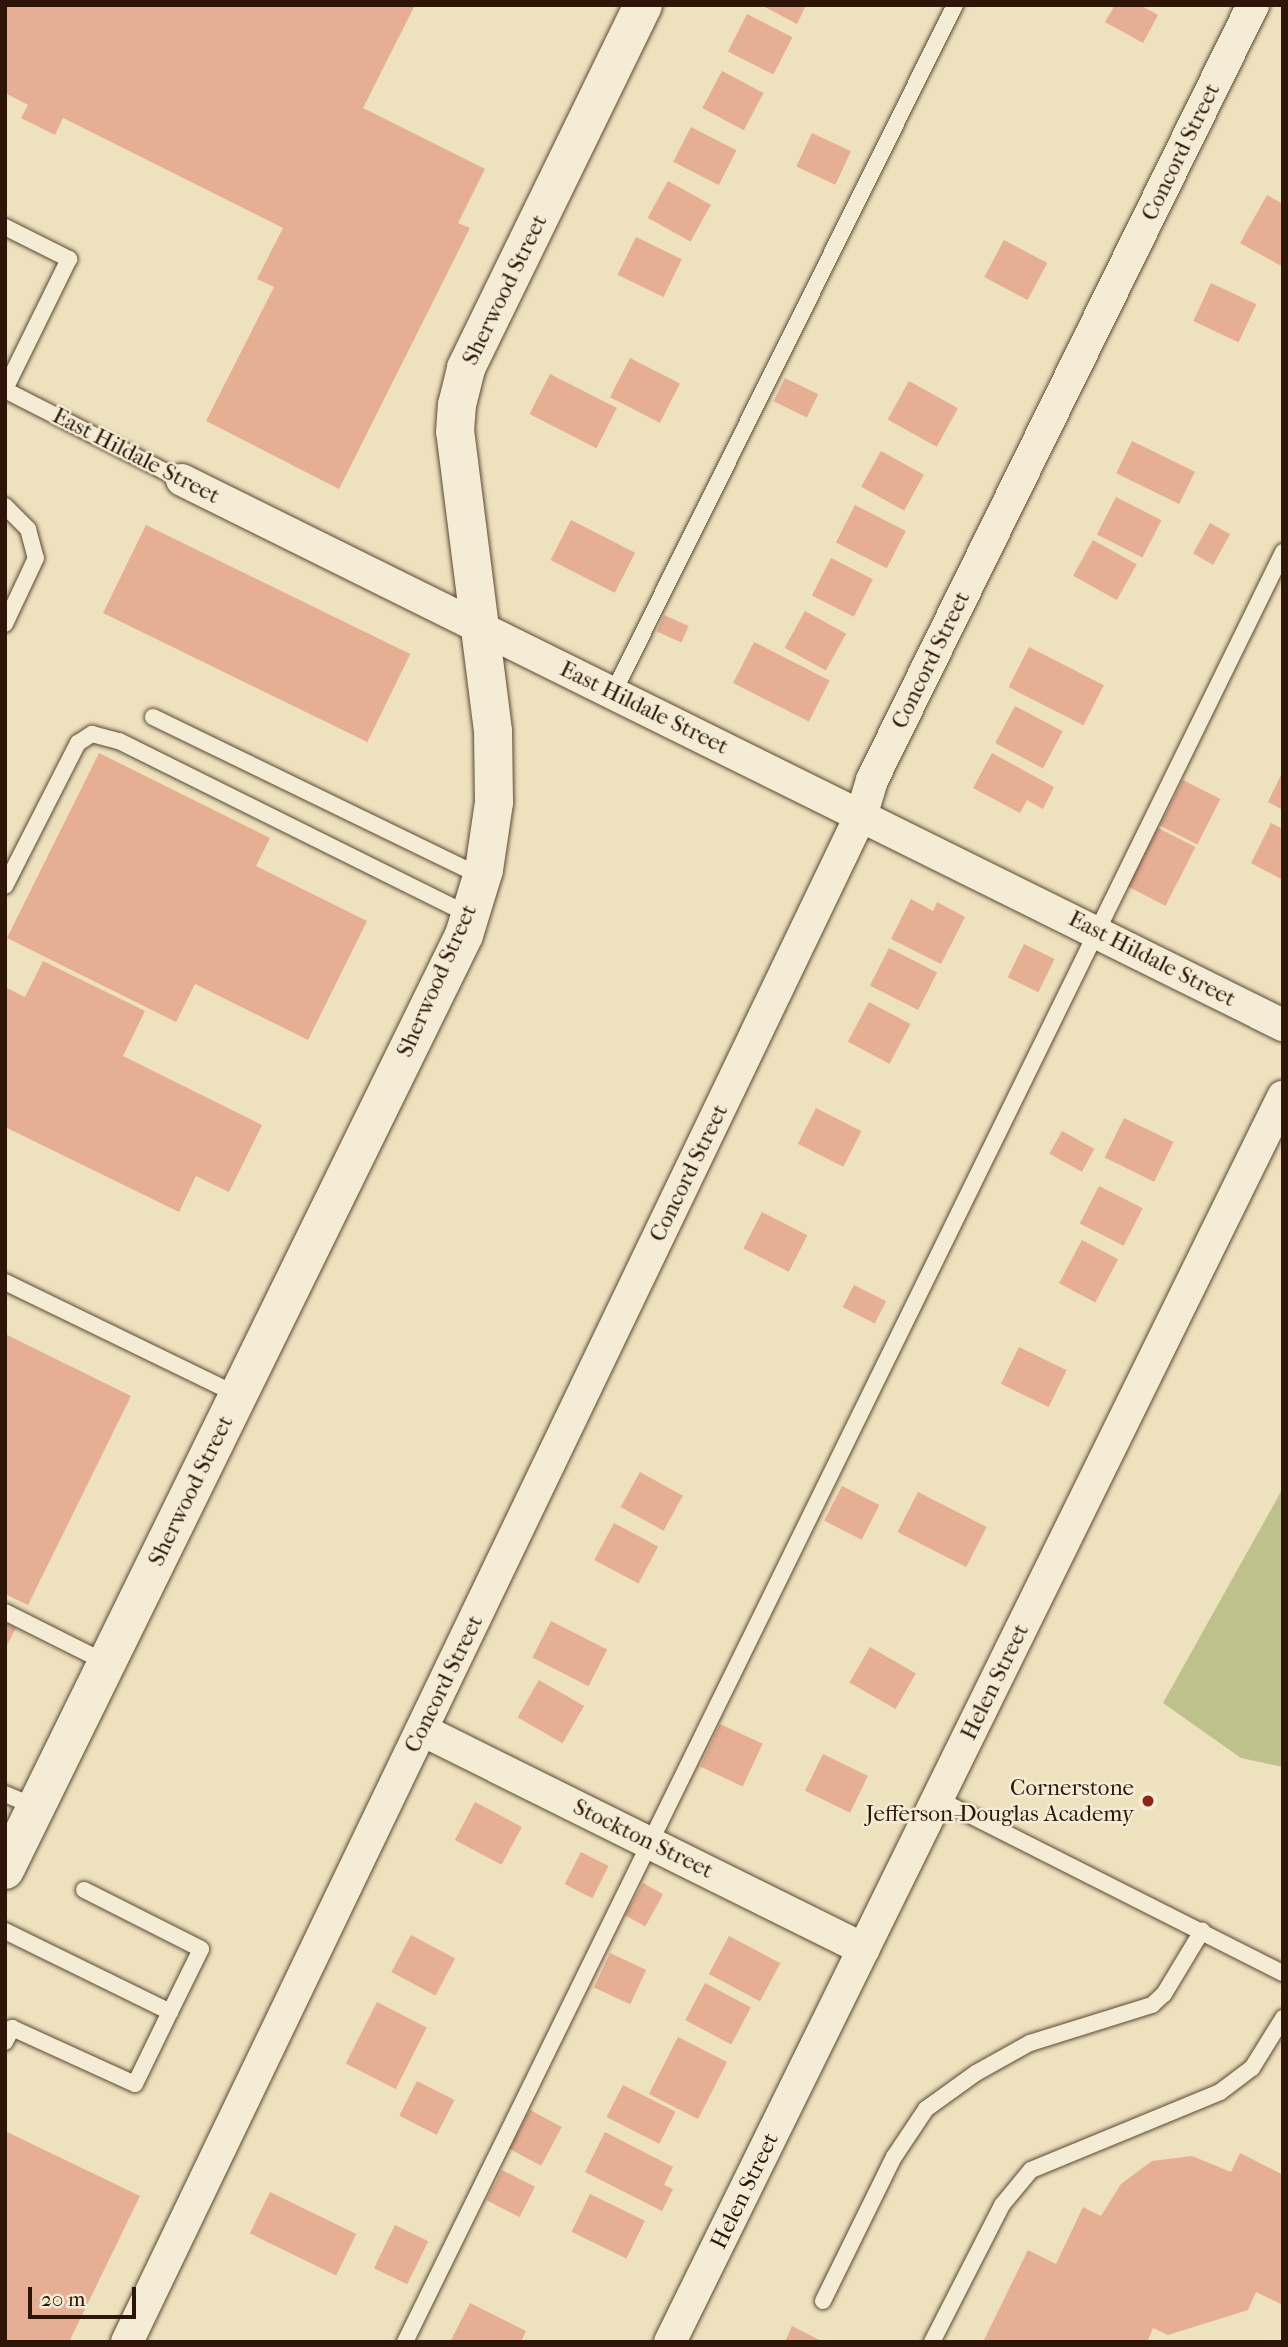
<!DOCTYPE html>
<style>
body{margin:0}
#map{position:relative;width:1288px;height:2347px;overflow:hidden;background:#eee1bd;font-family:"IM FELL French Canon",serif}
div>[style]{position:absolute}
.green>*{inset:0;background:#bfc18c}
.building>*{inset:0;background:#e6ae92;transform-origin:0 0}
.roads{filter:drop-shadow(0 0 2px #5d4935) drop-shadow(0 0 2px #5d4935)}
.lane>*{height:16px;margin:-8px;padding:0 8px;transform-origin:8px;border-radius:8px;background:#f4ecd4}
.street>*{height:32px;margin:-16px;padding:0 16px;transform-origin:16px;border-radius:16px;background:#f4ecd4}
.secondary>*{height:38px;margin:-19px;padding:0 19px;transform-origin:19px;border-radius:19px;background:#f4ecd4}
.dots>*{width:19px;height:19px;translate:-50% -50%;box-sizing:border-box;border:4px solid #f4ecd4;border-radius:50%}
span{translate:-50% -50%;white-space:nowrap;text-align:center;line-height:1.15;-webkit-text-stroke:5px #f4ecd4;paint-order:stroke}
.street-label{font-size:23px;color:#2d1608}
.poi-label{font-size:23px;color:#2d1608}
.right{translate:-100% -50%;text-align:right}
.frame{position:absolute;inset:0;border:7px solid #2d1608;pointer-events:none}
.scale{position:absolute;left:28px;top:2287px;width:108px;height:32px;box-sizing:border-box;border:4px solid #2d1608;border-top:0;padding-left:9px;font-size:21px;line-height:24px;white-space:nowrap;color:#2d1608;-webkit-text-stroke:5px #f4ecd4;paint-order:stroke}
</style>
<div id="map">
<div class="green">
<i style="clip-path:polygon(1283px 1488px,1283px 1767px,1241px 1758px,1163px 1703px)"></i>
</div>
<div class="building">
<i style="clip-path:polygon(5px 5px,415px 5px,363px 108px,485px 169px,458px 223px,470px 228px,339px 489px,206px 421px,274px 287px,257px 279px,283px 228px,63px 118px,55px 135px,21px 118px,28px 105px,5px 93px)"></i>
<i style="clip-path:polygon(761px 5px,806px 5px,797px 24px)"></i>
<i style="clip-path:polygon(1115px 5px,1140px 5px,1158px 15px,1143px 43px,1105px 22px)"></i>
<i style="left:747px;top:14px;width:51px;height:42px;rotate:27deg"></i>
<i style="left:722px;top:71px;width:47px;height:42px;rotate:28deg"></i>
<i style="left:691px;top:127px;width:51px;height:39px;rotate:27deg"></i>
<i style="left:812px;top:133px;width:43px;height:37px;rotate:25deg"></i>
<i style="left:668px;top:181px;width:49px;height:42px;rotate:29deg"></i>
<i style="clip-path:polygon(1267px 195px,1283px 204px,1283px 267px,1240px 243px)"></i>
<i style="left:636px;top:237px;width:51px;height:42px;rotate:26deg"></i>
<i style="left:1004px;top:240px;width:49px;height:42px;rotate:28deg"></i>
<i style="left:1211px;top:283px;width:50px;height:42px;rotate:25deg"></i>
<i style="left:630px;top:358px;width:56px;height:44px;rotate:27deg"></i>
<i style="left:550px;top:374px;width:75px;height:45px;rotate:27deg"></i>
<i style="left:785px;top:378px;width:37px;height:26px;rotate:26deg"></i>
<i style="left:909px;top:381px;width:56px;height:44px;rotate:29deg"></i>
<i style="left:1132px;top:441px;width:70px;height:36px;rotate:26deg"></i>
<i style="left:881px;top:451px;width:49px;height:41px;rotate:29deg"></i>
<i style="left:1116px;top:497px;width:51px;height:42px;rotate:27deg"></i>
<i style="left:855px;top:505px;width:57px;height:42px;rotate:27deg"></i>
<i style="left:571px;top:520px;width:72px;height:45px;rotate:27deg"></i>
<i style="left:1210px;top:523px;width:23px;height:35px;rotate:29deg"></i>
<i style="left:146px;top:525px;width:294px;height:98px;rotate:26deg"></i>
<i style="left:1093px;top:540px;width:50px;height:41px;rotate:29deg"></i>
<i style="left:831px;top:558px;width:47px;height:42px;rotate:27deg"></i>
<i style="left:805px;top:611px;width:47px;height:42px;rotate:29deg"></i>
<i style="left:664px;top:615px;width:27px;height:18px;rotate:24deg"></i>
<i style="left:754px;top:642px;width:85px;height:46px;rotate:27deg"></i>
<i style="left:1029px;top:647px;width:84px;height:45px;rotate:27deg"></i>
<i style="left:1015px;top:706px;width:54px;height:42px;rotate:28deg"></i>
<i style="clip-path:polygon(99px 753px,270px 838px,256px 866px,367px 921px,308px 1040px,195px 984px,176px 1022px,7px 938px)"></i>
<i style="clip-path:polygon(992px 753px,1054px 787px,1043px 809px,1027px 800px,1020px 813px,973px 788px)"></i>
<i style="clip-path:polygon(1283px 771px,1283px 810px,1268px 802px)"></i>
<i style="left:1183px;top:780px;width:42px;height:51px;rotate:27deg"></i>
<i style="clip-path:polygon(1271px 823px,1283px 829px,1283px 880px,1251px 863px)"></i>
<i style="left:1158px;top:828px;width:42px;height:66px;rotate:27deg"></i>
<i style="clip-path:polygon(911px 899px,933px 911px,937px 902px,965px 917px,941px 964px,891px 939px)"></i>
<i style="left:1024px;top:944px;width:34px;height:37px;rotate:26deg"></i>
<i style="left:889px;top:948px;width:54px;height:42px;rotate:27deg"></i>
<i style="clip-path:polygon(43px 961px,145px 1011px,123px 1056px,262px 1125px,229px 1192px,196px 1176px,179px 1212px,5px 1127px,5px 987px,25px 997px)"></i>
<i style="left:869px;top:1002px;width:47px;height:45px;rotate:28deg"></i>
<i style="left:816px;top:1108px;width:51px;height:40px;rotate:27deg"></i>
<i style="left:1124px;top:1118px;width:55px;height:44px;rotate:26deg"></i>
<i style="left:1062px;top:1131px;width:37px;height:26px;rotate:29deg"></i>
<i style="left:1099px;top:1186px;width:49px;height:42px;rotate:27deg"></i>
<i style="left:762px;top:1212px;width:51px;height:41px;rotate:27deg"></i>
<i style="left:1082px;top:1240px;width:41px;height:49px;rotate:28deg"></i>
<i style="left:854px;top:1285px;width:36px;height:25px;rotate:27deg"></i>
<i style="clip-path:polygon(5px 1334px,131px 1396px,28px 1605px,5px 1594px)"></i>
<i style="left:1019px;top:1347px;width:53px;height:41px;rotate:26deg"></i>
<i style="left:640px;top:1472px;width:49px;height:40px;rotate:29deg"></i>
<i style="left:842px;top:1486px;width:42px;height:39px;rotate:27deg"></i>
<i style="left:918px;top:1492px;width:77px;height:45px;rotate:27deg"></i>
<i style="left:614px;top:1523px;width:50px;height:42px;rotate:28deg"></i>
<i style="left:551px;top:1621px;width:63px;height:41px;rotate:27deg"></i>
<i style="clip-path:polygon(5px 1622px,16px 1628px,5px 1649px)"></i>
<i style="left:870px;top:1647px;width:53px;height:41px;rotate:30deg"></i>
<i style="left:539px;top:1680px;width:52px;height:43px;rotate:30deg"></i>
<i style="left:720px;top:1724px;width:47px;height:47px;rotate:25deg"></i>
<i style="left:823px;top:1754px;width:50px;height:41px;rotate:26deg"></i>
<i style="left:475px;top:1802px;width:53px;height:43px;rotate:28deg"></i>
<i style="left:581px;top:1852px;width:31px;height:36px;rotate:27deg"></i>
<i style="left:643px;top:1883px;width:23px;height:37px;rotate:29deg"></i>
<i style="left:411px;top:1935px;width:50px;height:42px;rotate:28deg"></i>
<i style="left:729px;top:1936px;width:58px;height:43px;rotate:28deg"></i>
<i style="left:610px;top:1953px;width:40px;height:38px;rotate:25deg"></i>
<i style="left:705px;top:1983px;width:52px;height:42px;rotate:28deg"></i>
<i style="left:377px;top:2002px;width:56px;height:69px;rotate:27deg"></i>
<i style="left:678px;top:2037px;width:55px;height:64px;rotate:27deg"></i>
<i style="left:417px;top:2081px;width:42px;height:39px;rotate:27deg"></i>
<i style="left:623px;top:2085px;width:59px;height:36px;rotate:27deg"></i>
<i style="left:530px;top:2110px;width:36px;height:44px;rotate:28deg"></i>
<i style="clip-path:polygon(5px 2131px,140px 2196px,69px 2342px,5px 2342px)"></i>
<i style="clip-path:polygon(605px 2132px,673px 2167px,664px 2185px,673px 2189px,662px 2211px,585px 2172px)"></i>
<i style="clip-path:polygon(1240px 2153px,1283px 2175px,1283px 2305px,1256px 2292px,1248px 2310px,1168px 2335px,1153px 2328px,1147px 2342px,983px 2342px,1028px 2250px,1056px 2264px,1083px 2207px,1101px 2216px,1121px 2184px,1152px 2161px,1192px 2156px,1231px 2172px)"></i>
<i style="left:502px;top:2170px;width:37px;height:34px;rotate:27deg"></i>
<i style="left:270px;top:2192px;width:96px;height:46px;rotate:26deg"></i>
<i style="left:590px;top:2194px;width:61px;height:42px;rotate:26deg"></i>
<i style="left:395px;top:2225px;width:37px;height:48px;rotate:26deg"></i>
<i style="clip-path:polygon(470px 2303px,526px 2331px,521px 2342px,450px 2342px)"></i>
<i style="clip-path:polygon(792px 2326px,823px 2342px,785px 2342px)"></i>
</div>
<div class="roads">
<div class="lane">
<i style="left:5px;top:227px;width:72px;rotate:26.6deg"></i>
<i style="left:69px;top:259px;width:145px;rotate:116.2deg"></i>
<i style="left:5px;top:390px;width:199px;rotate:27deg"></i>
<i style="left:5px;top:506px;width:33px;rotate:45deg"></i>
<i style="left:28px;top:529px;width:30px;rotate:75deg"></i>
<i style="left:36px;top:558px;width:73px;rotate:115.2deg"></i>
<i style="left:613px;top:693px;width:768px;rotate:-63.57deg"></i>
<i style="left:153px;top:717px;width:366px;rotate:25.9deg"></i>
<i style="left:5px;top:886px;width:161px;rotate:-63deg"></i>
<i style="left:78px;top:743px;width:17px;rotate:-33deg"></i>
<i style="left:92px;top:734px;width:28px;rotate:15deg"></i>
<i style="left:119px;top:741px;width:392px;rotate:26.4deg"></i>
<i style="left:5px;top:1282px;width:259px;rotate:25.9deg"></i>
<i style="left:5px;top:1612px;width:114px;rotate:26.6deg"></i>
<i style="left:5px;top:1794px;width:34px;rotate:23deg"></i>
<i style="left:938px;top:1799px;width:386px;rotate:26.8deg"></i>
<i style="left:5px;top:1931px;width:184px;rotate:26.1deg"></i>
<i style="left:170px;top:2012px;width:70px;rotate:-63.8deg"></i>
<i style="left:201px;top:1949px;width:131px;rotate:-153.2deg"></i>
<i style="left:5px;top:2042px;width:16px;rotate:-63deg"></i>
<i style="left:12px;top:2028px;width:135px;rotate:24.5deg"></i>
<i style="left:135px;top:2084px;width:80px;rotate:-64.1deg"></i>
<i style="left:823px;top:2301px;width:161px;rotate:-63.8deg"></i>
<i style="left:894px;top:2157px;width:58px;rotate:-56.3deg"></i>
<i style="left:926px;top:2109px;width:62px;rotate:-35.8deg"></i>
<i style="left:976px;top:2073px;width:62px;rotate:-29.1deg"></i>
<i style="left:1030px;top:2043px;width:128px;rotate:-17.3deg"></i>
<i style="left:1152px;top:2005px;width:16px;rotate:-43deg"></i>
<i style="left:1164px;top:1994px;width:74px;rotate:-58.9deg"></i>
<i style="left:405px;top:2342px;width:1994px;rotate:-63.87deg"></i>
<i style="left:932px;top:2342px;width:154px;rotate:-62.9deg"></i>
<i style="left:1002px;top:2205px;width:45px;rotate:-50.4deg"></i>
<i style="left:1031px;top:2170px;width:204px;rotate:-22.4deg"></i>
<i style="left:1220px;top:2092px;width:40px;rotate:-37deg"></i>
<i style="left:1252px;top:2068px;width:59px;rotate:-58.2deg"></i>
</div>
<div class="street">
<i style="left:182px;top:480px;width:1229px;rotate:26.34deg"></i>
<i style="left:422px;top:1730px;width:493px;rotate:26.4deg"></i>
<i style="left:127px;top:2342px;width:1696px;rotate:-64.33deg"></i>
<i style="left:862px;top:813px;width:34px;rotate:-73deg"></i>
<i style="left:872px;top:780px;width:864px;rotate:-63.82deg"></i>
<i style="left:670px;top:2342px;width:1388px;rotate:-63.79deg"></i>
</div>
<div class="secondary">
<i style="left:5px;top:1870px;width:1042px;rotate:-63.85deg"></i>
<i style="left:464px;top:935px;width:68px;rotate:-72.9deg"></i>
<i style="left:484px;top:870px;width:69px;rotate:-81.6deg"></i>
<i style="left:494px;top:802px;width:71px;rotate:-90.8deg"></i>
<i style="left:493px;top:731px;width:301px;rotate:-97.2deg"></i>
<i style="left:455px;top:432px;width:27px;rotate:-86deg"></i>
<i style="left:457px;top:405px;width:38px;rotate:-76deg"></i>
<i style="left:466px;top:368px;width:404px;rotate:-64deg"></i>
</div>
</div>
<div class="dots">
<i style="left:1148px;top:1801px;background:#8f2418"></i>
</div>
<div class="street-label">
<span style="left:1181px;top:152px;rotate:-64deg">Concord Street</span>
<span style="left:505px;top:290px;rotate:-64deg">Sherwood Street</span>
<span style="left:136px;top:456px;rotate:27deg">East Hildale Street</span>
<span style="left:931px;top:660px;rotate:-64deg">Concord Street</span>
<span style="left:644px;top:708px;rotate:26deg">East Hildale Street</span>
<span style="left:1152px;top:959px;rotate:27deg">East Hildale Street</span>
<span style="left:437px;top:981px;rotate:-66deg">Sherwood Street</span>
<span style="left:689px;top:1173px;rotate:-64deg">Concord Street</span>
<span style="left:191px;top:1491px;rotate:-64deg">Sherwood Street</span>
<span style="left:995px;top:1682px;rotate:-64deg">Helen Street</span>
<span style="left:444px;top:1684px;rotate:-64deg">Concord Street</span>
<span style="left:643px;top:1839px;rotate:26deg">Stockton Street</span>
<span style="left:745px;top:2191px;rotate:-64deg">Helen Street</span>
</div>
<div class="poi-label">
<span class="right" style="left:1134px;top:1801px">Cornerstone<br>Jefferson-Douglas Academy</span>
</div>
<div class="frame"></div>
<div class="scale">20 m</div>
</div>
